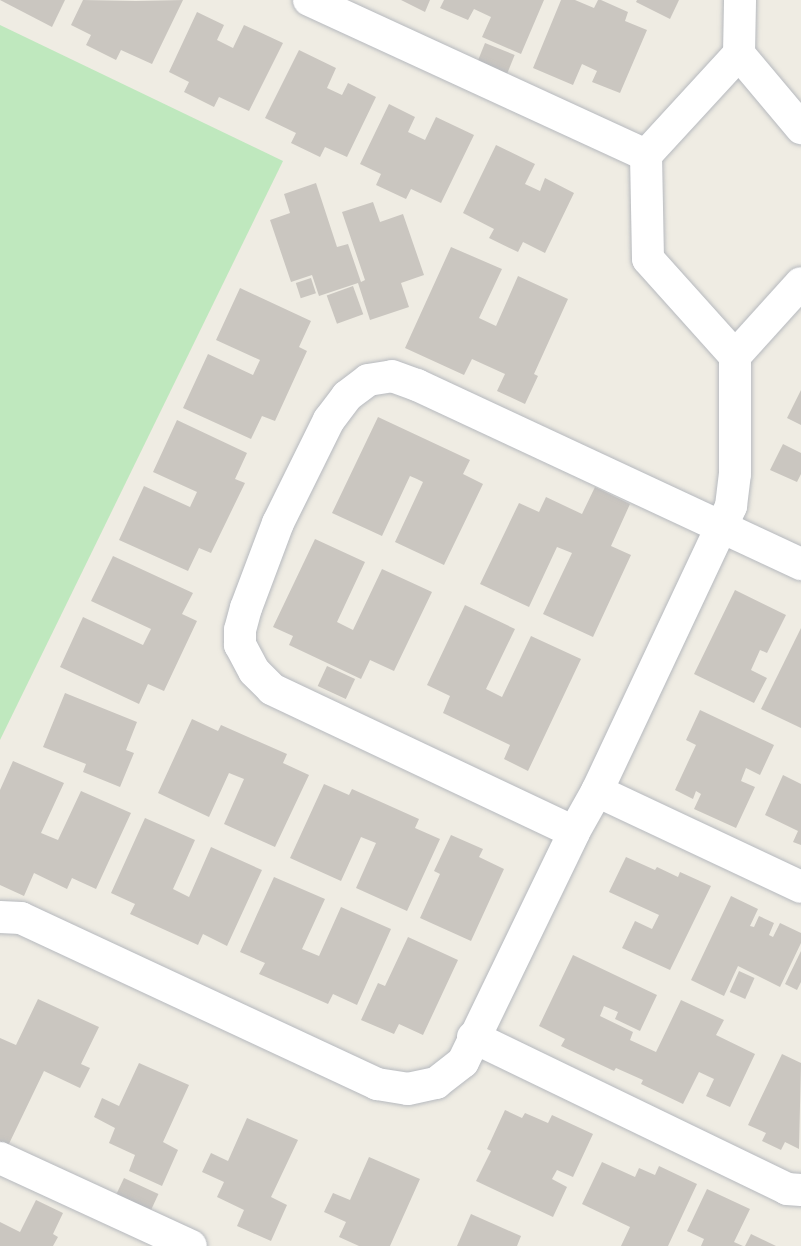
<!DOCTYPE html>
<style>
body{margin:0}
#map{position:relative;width:801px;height:1246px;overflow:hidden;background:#efece3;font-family:Inter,sans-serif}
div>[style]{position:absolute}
.green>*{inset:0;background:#bfe8be}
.building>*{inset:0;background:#cac6c0;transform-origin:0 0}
.roads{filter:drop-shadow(0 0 2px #b6b9be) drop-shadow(0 0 2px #b6b9be)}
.street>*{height:32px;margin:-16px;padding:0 16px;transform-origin:16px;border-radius:16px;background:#fff}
span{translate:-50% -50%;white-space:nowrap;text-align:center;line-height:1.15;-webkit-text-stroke:4.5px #fff;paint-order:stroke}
</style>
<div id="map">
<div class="green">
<i style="clip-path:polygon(0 25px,283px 161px,0 740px)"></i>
</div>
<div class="building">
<i style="clip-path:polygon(0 0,65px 0,52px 27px)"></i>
<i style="clip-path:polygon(83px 0,136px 1px,183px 0,152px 64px,121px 50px,116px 60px,86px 45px,91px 35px,71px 25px)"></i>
<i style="clip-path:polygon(401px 0,430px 0,425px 12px)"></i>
<i style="clip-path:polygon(444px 0,544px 0,521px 54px,482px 37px,491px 17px,474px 9px,468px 20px,440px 8px)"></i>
<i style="clip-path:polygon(561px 0,575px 0,594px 8px,598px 0,601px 0,628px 12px,625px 21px,647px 30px,620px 93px,592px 82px,597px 71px,582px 64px,573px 85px,533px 68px)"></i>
<i style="clip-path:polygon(637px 0,679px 0,670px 19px,636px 2px)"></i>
<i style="clip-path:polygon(197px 12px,224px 25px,217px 40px,233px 48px,244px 25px,283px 43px,249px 111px,219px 97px,214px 107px,184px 92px,189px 82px,169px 72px)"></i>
<i style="left:485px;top:43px;width:32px;height:22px;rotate:22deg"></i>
<i style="clip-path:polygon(299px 50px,336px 68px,327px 88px,342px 95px,348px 83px,376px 97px,347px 157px,325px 147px,320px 157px,291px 143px,296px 133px,265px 118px)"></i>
<i style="clip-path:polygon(389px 104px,415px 117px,408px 132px,425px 140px,436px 117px,474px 135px,441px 203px,411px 189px,406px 199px,376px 185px,381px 174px,360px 164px)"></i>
<i style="clip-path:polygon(496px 145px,535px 164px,525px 184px,540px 191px,545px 178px,574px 193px,545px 253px,523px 242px,518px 252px,489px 238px,494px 229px,463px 213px)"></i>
<i style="clip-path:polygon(316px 183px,337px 247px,348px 244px,361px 282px,365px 280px,342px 212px,373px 202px,380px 222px,403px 214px,424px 275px,401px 283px,409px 307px,370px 320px,358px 283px,319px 296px,312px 275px,291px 282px,270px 220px,290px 213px,284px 194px)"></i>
<i style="clip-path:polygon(451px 247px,502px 269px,479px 318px,496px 326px,518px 276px,568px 299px,534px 374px,538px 376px,525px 404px,497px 391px,505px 374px,472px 359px,464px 375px,405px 348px)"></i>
<i style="left:311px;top:278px;width:16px;height:16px;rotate:72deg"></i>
<i style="left:353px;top:286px;width:30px;height:28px;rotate:70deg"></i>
<i style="clip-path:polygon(240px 288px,311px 321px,299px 347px,307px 351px,275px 421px,262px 416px,251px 439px,183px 408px,208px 354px,253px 375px,260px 360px,216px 340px)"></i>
<i style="clip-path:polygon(801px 390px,801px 425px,787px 418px)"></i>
<i style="clip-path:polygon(378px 417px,470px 460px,463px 474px,483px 484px,444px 565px,395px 542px,423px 482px,417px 479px,410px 476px,382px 536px,332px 513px)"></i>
<i style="clip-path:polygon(177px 420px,247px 453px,235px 479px,245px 483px,211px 553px,199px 548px,188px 571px,119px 540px,144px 486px,190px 507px,197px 492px,153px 472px)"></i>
<i style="clip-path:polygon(783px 444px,801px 453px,801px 474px,797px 482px,770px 470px)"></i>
<i style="clip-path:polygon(595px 487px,630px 504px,611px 546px,631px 555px,593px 637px,543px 614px,572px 553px,557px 547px,529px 607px,480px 584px,519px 503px,539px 512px,546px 497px,582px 514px)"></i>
<i style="clip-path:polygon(315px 539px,365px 562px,337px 622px,353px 630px,382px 569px,432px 592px,394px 671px,370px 660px,361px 679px,289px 645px,293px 636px,273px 627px)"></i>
<i style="clip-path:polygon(113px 556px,193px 593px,182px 614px,197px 621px,164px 691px,148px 684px,139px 704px,60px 667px,83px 617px,143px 645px,151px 629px,91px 601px)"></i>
<i style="clip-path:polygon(735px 590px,786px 615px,767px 653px,760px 650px,751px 670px,767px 678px,754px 703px,694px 674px)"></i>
<i style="clip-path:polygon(465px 605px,515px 629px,486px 689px,502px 697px,531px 636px,581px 659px,528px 771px,504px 759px,510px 745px,443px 713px,450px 696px,427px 685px)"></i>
<i style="clip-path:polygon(801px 628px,801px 728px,761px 709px)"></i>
<i style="left:327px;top:666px;width:31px;height:22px;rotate:25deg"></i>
<i style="clip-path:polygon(65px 693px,137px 722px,126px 750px,134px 753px,120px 787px,83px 772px,86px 764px,43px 747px)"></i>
<i style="clip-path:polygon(700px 710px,774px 745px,760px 775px,746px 768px,741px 781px,755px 787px,736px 828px,694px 809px,701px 794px,696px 791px,693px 799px,675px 790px,696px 745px,686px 740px)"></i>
<i style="clip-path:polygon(192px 719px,218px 731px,221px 725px,287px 754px,283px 763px,309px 775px,275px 847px,224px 824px,244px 779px,229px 773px,209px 817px,158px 793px)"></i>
<i style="clip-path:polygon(13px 761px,64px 783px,41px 833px,58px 840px,81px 791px,131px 813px,96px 889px,72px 878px,67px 889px,34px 873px,24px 896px,0 885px,0 790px)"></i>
<i style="clip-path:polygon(783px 775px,801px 784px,801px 845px,793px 842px,798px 831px,765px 815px)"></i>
<i style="clip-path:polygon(324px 784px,349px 795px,352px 789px,419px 819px,415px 828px,440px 839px,407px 911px,356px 888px,376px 843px,361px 837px,341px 881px,290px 858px)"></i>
<i style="clip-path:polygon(145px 818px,195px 840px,173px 889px,189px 897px,211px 847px,262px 870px,227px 946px,203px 934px,198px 945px,130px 914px,135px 904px,111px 893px)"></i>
<i style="clip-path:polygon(451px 835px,483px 849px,479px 857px,504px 869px,471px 941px,420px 918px,440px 874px,434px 871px)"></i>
<i style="clip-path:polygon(626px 857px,655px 870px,657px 867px,678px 877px,680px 872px,711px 886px,670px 970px,622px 948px,635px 921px,652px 929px,659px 915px,609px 892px)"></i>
<i style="clip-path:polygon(274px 877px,325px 899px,302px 949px,319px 956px,341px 907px,391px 929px,357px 1005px,333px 994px,328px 1004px,294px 989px,259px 974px,265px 963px,240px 952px)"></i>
<i style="clip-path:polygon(731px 896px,758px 909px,750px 926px,754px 927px,759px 916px,774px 923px,769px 935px,773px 937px,780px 923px,801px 933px,801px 943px,780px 987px,738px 966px,724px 996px,691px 980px)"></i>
<i style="clip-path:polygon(408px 937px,458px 960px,423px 1035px,399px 1024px,394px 1034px,361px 1020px,378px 983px,385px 986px)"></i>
<i style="clip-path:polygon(801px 951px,801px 982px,797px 990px,785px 984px)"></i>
<i style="clip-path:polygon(573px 955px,657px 995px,640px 1031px,615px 1019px,618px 1012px,604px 1006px,600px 1016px,633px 1032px,630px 1040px,656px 1052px,681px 1000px,724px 1020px,716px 1035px,755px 1054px,730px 1107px,706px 1096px,714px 1079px,699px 1072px,683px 1104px,641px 1084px,643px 1080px,616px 1068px,614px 1071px,561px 1046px,565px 1039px,539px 1026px)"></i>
<i style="left:739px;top:971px;width:17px;height:23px;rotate:24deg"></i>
<i style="clip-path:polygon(38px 999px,99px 1027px,81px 1064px,90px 1068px,80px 1088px,44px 1071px,6px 1150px,0 1147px,0 1038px,16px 1045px)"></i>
<i style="clip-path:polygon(782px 1054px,801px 1063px,799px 1149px,785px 1142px,781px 1150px,762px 1141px,766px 1133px,748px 1125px)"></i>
<i style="clip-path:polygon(139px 1063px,189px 1085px,163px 1142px,178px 1150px,162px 1186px,129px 1171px,135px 1155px,109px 1143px,115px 1128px,94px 1117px,102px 1098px,119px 1106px)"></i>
<i style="clip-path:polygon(505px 1110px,522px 1118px,525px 1113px,548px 1123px,552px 1115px,593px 1134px,573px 1177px,557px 1170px,552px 1179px,567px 1187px,553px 1217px,476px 1181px,491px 1151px,487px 1149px)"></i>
<i style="clip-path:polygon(247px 1118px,298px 1140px,271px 1197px,287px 1205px,271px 1241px,237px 1226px,244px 1210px,217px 1197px,224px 1182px,202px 1172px,211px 1153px,228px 1161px)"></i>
<i style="clip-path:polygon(369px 1157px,420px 1179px,390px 1246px,359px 1246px,339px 1237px,346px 1222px,324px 1212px,333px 1193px,350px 1200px)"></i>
<i style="clip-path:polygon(602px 1162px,635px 1177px,639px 1168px,655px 1175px,659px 1166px,697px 1184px,668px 1246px,621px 1246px,630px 1227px,582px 1204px)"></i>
<i style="left:124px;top:1178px;width:38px;height:23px;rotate:25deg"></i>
<i style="clip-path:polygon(707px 1189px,750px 1209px,734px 1242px,743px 1246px,701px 1246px,704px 1239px,687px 1231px)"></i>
<i style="clip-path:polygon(36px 1200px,63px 1213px,53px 1234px,58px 1237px,53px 1246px,0 1246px,0 1222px,20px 1232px)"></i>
<i style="clip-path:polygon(471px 1214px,521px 1236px,517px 1246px,457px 1246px)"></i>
<i style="clip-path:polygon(751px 1234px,776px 1246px,745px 1246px)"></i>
</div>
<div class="roads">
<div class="street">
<i style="left:309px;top:0;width:371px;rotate:24.7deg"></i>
<i style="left:739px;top:54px;width:97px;rotate:50deg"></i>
<i style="left:739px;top:54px;width:54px;rotate:-88.9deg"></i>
<i style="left:735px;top:356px;width:98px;rotate:-47.9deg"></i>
<i style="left:597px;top:791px;width:225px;rotate:25.2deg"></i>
<i style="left:574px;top:832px;width:334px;rotate:-154.7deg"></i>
<i style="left:272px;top:689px;width:25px;rotate:-135deg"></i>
<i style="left:254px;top:671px;width:30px;rotate:-118deg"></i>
<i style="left:240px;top:645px;width:15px;rotate:-90deg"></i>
<i style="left:240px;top:630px;width:23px;rotate:-75deg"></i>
<i style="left:246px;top:608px;width:91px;rotate:-69.4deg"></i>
<i style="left:278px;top:523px;width:115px;rotate:-63.7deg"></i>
<i style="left:329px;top:420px;width:30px;rotate:-53deg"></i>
<i style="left:347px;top:396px;width:26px;rotate:-37deg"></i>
<i style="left:368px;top:380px;width:24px;rotate:-9deg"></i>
<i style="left:392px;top:376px;width:27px;rotate:20deg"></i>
<i style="left:417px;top:385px;width:424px;rotate:25deg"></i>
<i style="left:0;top:917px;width:21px;rotate:3deg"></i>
<i style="left:21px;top:918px;width:393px;rotate:25deg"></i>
<i style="left:377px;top:1084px;width:31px;rotate:9deg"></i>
<i style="left:408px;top:1089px;width:29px;rotate:-12deg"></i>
<i style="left:436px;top:1083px;width:34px;rotate:-38deg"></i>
<i style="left:463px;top:1062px;width:255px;rotate:-64.2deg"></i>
<i style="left:574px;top:832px;width:47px;rotate:-60.7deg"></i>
<i style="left:597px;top:791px;width:315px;rotate:-64.8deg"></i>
<i style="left:731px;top:506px;width:32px;rotate:-83deg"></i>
<i style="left:735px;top:474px;width:118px;rotate:-90deg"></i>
<i style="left:735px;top:356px;width:130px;rotate:-131.9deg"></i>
<i style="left:648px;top:259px;width:104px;rotate:-91.1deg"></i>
<i style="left:646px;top:155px;width:137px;rotate:-47.4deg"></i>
<i style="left:473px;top:1037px;width:349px;rotate:25.8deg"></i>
<i style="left:787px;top:1189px;width:14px;rotate:4deg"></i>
<i style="left:0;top:1158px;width:210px;rotate:24.7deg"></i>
</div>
</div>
</div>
